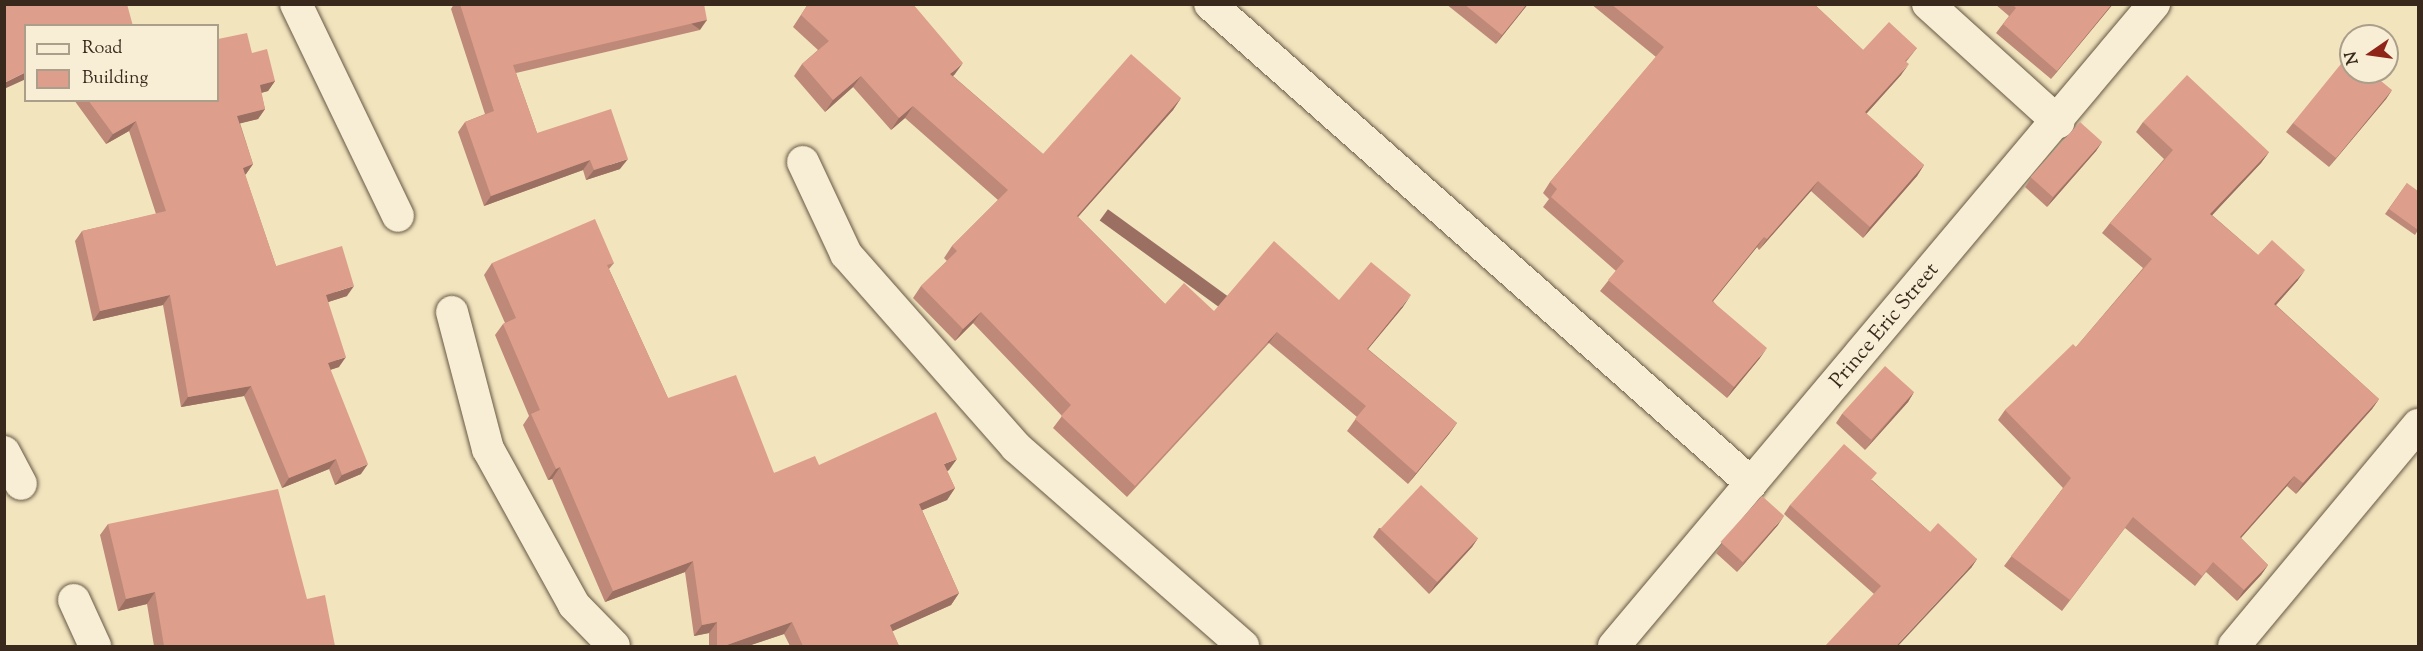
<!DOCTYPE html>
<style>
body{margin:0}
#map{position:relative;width:2423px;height:651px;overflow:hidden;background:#f2e5be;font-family:"Sorts Mill Goudy",serif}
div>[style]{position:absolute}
.roads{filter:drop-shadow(0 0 2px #675844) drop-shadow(0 0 2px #675844)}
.minor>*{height:32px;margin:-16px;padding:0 16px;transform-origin:16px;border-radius:16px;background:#f7eed5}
.wall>*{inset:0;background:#be8978}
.shaded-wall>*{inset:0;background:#9b6f62;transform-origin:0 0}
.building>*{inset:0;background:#dd9f8c;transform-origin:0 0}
span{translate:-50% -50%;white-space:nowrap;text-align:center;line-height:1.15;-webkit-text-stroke:6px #f7eed5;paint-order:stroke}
.street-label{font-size:21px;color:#39291c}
.frame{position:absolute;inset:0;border:6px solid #39291c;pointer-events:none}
.legend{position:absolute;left:24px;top:24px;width:195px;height:78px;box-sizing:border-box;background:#f7eed5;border:2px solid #ab9f8b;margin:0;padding:8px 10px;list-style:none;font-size:18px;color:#39291c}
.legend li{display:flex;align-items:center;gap:12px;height:30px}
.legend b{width:30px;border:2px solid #ab9f8b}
.north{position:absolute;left:2339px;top:24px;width:60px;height:60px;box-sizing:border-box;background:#f7eed5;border:2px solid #ab9f8b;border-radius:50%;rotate:257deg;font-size:16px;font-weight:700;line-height:24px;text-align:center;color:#39291c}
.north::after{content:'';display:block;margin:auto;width:21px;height:27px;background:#8f2418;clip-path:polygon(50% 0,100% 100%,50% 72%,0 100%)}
</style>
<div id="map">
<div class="roads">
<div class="minor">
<i style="left:296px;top:4px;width:235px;rotate:64.3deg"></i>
<i style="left:1210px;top:4px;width:723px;rotate:41.52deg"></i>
<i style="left:1928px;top:4px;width:176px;rotate:42.2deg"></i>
<i style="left:803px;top:162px;width:102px;rotate:64.9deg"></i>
<i style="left:846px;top:254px;width:257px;rotate:48.6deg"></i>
<i style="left:1016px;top:447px;width:302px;rotate:41.2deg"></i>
<i style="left:452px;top:312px;width:142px;rotate:75.3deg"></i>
<i style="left:488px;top:449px;width:178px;rotate:61.1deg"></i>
<i style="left:574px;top:605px;width:57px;rotate:45.7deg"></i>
<i style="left:4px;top:452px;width:36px;rotate:62deg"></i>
<i style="left:74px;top:600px;width:51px;rotate:65.5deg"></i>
<i style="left:1614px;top:646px;width:839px;rotate:-49.93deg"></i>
<i style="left:2234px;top:646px;width:288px;rotate:-50.2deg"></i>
</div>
</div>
<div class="wall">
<i style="clip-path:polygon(454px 4px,704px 4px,700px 30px,516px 73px,537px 133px,620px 169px,586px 180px,583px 170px,484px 206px,458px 132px,465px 122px,485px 114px,451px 9px)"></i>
<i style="clip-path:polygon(808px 4px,955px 74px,953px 76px,1043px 154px,1181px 98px,1173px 110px,1078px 217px,1165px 304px,1214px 311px,1339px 300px,1403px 307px,1368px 349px,1457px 423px,1449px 434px,1408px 484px,1347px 431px,1357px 417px,1269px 343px,1127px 497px,1053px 428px,1062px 416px,973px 323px,955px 341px,913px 298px,921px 286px,947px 261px,944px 258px,952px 246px,998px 200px,905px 118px,891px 130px,853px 87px,825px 112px,794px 76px,802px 64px,818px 50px,793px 27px)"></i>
<i style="clip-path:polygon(1446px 4px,1528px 4px,1496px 44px)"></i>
<i style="clip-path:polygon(1591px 4px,1814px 4px,1863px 50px,1917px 48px,1906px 62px,1901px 75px,1866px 114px,1924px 165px,1917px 176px,1863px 238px,1811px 191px,1759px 250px,1757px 247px,1713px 301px,1760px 358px,1727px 398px,1600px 291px,1616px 271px,1543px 207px,1549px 199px,1543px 193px,1550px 182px,1656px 57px)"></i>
<i style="clip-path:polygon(1995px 4px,2113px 4px,2051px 79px,1996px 33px,2009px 16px)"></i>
<i style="clip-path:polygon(252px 53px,275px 81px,268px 91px,261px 93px,265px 109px,258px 119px,240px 123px,253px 164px,246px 174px,245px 175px,276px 266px,347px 296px,328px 302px,339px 367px,330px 370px,361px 474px,335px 485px,329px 469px,282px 488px,244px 396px,181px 407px,163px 305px,93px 321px,75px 241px,82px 231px,156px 214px,129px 131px,106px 144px,74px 100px,218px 100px)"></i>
<i style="clip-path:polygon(2392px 90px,2386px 99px,2329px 167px,2286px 132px,2293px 123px)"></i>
<i style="clip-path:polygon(2143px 122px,2269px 152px,2261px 163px,2212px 215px,2258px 255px,2298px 280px,2276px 305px,2379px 399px,2372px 409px,2296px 494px,2287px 486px,2241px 538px,2268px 565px,2261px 575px,2237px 601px,2206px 572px,2195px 586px,2125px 528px,2062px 611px,2004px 566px,2063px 488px,1998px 420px,2005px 410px,2076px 347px,2143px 268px,2102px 233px,2110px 223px,2164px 159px,2136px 132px)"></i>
<i style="clip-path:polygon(2102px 142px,2096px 151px,2047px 207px,2025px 187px,2031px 178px)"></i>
<i style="clip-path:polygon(2407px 183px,2418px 230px,2415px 235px,2385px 214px)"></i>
<i style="clip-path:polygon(492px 263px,614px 263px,609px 269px,668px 398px,774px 473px,819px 465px,949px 470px,947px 471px,955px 488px,947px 500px,922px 510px,959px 593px,951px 605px,892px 631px,899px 646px,790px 646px,784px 634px,748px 646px,709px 646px,709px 633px,694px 636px,685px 572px,605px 602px,552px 479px,548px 480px,523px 425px,529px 416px,495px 335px,503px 324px,505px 323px,484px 275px)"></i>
<i style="clip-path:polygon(1914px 392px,1908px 402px,1865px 450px,1836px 423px,1842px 414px)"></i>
<i style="clip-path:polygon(1872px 480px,1930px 532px,1977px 559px,1971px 568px,1874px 594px,1784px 514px,1790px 505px)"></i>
<i style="clip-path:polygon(108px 524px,307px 599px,335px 646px,154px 646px,147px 604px,118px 611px,100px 535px)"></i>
<i style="clip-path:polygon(1778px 525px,1737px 572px,1716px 553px,1722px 544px)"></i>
<i style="clip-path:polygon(1379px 528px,1478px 538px,1472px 547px,1429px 594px,1373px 537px)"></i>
</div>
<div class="shaded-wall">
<i style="clip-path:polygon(1527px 4px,1528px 4px,1496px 44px,1502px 35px)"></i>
<i style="clip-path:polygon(2112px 4px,2113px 4px,2051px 79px,2057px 71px)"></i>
<i style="left:707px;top:20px;width:12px;height:199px;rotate:125deg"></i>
<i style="clip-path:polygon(963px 63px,955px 74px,942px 86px,950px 74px)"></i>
<i style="clip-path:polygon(1909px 64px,1901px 75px,1858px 123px,1865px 112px)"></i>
<i style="clip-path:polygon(26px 72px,26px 79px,4px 89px,4px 83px)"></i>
<i style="clip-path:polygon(861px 76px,853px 87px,825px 112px,833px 100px)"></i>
<i style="clip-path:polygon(275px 81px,268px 91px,253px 95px,260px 85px)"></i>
<i style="clip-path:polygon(2392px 90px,2386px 99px,2329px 167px,2336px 158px)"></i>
<i style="clip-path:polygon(1181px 98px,1173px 110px,1069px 227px,1077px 216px)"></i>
<i style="clip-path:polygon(913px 106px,905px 118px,891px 130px,899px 118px)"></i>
<i style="clip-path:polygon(265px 109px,258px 119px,230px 126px,237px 116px)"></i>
<i style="clip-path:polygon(136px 121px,129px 131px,106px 144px,113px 134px)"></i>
<i style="clip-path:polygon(2102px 142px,2096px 151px,2047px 207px,2053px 198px)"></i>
<i style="clip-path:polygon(2269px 152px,2261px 163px,2203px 225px,2210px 214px)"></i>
<i style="clip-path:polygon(628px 159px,620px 169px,586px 180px,594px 170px)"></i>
<i style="clip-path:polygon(590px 160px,583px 170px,484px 206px,491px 196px)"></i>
<i style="clip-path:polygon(253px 164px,246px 174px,236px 178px,243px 168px)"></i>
<i style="clip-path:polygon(1924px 165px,1917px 176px,1863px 238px,1870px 227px)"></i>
<i style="clip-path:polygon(1818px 181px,1811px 191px,1759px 250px,1767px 239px)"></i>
<i style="clip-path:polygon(1764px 237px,1757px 247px,1705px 311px,1712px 301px)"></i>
<i style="clip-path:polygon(2305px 270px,2298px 280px,2267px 315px,2274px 304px)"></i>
<i style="clip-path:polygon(354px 286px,347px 296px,319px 305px,326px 295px)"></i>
<i style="clip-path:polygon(170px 295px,163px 305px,93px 321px,100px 311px)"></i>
<i style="clip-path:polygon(1411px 295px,1403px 307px,1359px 360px,1367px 349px)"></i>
<i style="clip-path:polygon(981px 312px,973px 323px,955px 341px,963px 329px)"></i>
<i style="left:1277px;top:332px;width:14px;height:209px;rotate:126deg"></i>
<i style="clip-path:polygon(1767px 348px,1760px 358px,1727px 398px,1734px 387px)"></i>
<i style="clip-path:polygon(346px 357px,339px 367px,320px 373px,328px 363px)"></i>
<i style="clip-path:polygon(251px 386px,244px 396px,181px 407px,188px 397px)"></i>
<i style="clip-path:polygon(1914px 392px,1908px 402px,1865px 450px,1872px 441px)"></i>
<i style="clip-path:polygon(2379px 399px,2372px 409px,2296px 494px,2303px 483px)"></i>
<i style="clip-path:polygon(1457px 423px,1449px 434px,1408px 484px,1416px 473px)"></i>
<i style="clip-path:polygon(336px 459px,329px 469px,282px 488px,289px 478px)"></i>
<i style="clip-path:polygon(957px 459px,949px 470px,936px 476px,944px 464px)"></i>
<i style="clip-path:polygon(368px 464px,361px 474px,335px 485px,342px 475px)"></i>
<i style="clip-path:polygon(560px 467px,552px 479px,548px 480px,556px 469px)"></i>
<i style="clip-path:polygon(2294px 476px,2287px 486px,2232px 548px,2240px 537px)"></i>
<i style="clip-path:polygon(955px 488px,947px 500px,911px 515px,919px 504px)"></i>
<i style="clip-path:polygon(1784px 516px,1778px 525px,1737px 572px,1744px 563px)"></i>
<i style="clip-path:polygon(1478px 538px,1472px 547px,1429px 594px,1435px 585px)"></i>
<i style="clip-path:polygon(1977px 559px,1971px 568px,1898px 646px,1896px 646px)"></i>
<i style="clip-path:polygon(693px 561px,685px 572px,605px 602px,613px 591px)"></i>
<i style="clip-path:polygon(2268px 565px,2261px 575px,2237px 601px,2244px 590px)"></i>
<i style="clip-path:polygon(155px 592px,147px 604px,118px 611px,126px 599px)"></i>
<i style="clip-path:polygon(959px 593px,951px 605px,882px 636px,890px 625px)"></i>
<i style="clip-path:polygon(717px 622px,709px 633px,694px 636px,702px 625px)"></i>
<i style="clip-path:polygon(792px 622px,784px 634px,748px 646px,724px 646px)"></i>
</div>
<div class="building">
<i style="clip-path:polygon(4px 4px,127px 4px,133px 26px,26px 26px,26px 72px,4px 83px)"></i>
<i style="clip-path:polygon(460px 4px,704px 4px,707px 20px,513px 65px,537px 133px,611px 109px,628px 159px,594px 170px,590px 160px,491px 196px,465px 122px,494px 111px)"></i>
<i style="clip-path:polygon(808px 4px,913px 4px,963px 63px,950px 74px,1043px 154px,1131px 54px,1181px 98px,1077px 216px,1165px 304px,1184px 283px,1214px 311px,1274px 241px,1339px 300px,1371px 262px,1411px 295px,1367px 349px,1457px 423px,1416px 473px,1355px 419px,1366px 406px,1277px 332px,1135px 486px,1061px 416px,1071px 405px,981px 312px,963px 329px,921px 286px,957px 251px,952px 246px,1008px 190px,913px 106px,899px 118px,861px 76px,833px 100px,802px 64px,829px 41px,801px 15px)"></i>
<i style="clip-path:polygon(1464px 4px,1527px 4px,1502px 35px)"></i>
<i style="clip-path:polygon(1611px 4px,1814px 4px,1863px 50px,1889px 22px,1917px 48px,1905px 61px,1909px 64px,1865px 112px,1924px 165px,1870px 227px,1818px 181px,1767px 239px,1764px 237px,1712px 301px,1767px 348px,1734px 387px,1608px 280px,1624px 261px,1551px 197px,1557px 189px,1550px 182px,1664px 47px)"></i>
<i style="clip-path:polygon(2012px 4px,2112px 4px,2057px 71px,2003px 24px,2016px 8px)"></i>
<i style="clip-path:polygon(247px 33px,252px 53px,267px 49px,275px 81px,260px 85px,265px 109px,237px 116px,253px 164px,243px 168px,276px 266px,342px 246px,354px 286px,326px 295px,346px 357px,328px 363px,368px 464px,342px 475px,336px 459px,289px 478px,251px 386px,188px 397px,170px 295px,100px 311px,82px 231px,166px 211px,136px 121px,113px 134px,88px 100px,218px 100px,218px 39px)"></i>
<i style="clip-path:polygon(2349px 54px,2351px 56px,2351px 72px,2370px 72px,2392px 90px,2336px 158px,2293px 123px)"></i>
<i style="clip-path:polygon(2187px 75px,2269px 152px,2210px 214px,2258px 255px,2272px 240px,2305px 270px,2274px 304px,2379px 399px,2303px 483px,2294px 476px,2240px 537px,2268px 565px,2244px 590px,2213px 562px,2202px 576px,2133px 517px,2070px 600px,2011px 556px,2071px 478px,2005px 410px,2073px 344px,2076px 347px,2152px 259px,2110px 223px,2173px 150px,2143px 122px)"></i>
<i style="left:2080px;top:122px;width:30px;height:74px;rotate:42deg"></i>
<i style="clip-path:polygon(2407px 183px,2418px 191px,2418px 230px,2389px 209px)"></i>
<i style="clip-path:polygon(595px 219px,614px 263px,607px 265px,668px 398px,736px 375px,774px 473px,815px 456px,819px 465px,936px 412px,957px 459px,944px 464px,955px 488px,919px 504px,959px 593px,890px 625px,899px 646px,803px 646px,792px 622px,724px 646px,717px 646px,717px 622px,702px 625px,693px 561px,613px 591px,560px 467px,556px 469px,531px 414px,540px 410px,503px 324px,516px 318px,492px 263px)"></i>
<i style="left:1885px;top:366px;width:39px;height:64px;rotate:42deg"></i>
<i style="clip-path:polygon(1844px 444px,1877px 473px,1871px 480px,1930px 532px,1938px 523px,1977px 559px,1896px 646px,1825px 646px,1881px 586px,1790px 505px)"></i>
<i style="left:1421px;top:485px;width:78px;height:60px;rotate:43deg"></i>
<i style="clip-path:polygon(278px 489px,307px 599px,325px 595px,335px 646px,164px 646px,155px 592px,126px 599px,108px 524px)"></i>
<i style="left:1762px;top:496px;width:30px;height:62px;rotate:42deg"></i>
</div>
<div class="street-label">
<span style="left:1885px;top:326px;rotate:-50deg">Prince Eric Street</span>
</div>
<div class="frame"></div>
<ul class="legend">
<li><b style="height:8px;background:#f7eed5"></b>Road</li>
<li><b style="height:16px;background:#dd9f8c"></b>Building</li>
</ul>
<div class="north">N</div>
</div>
